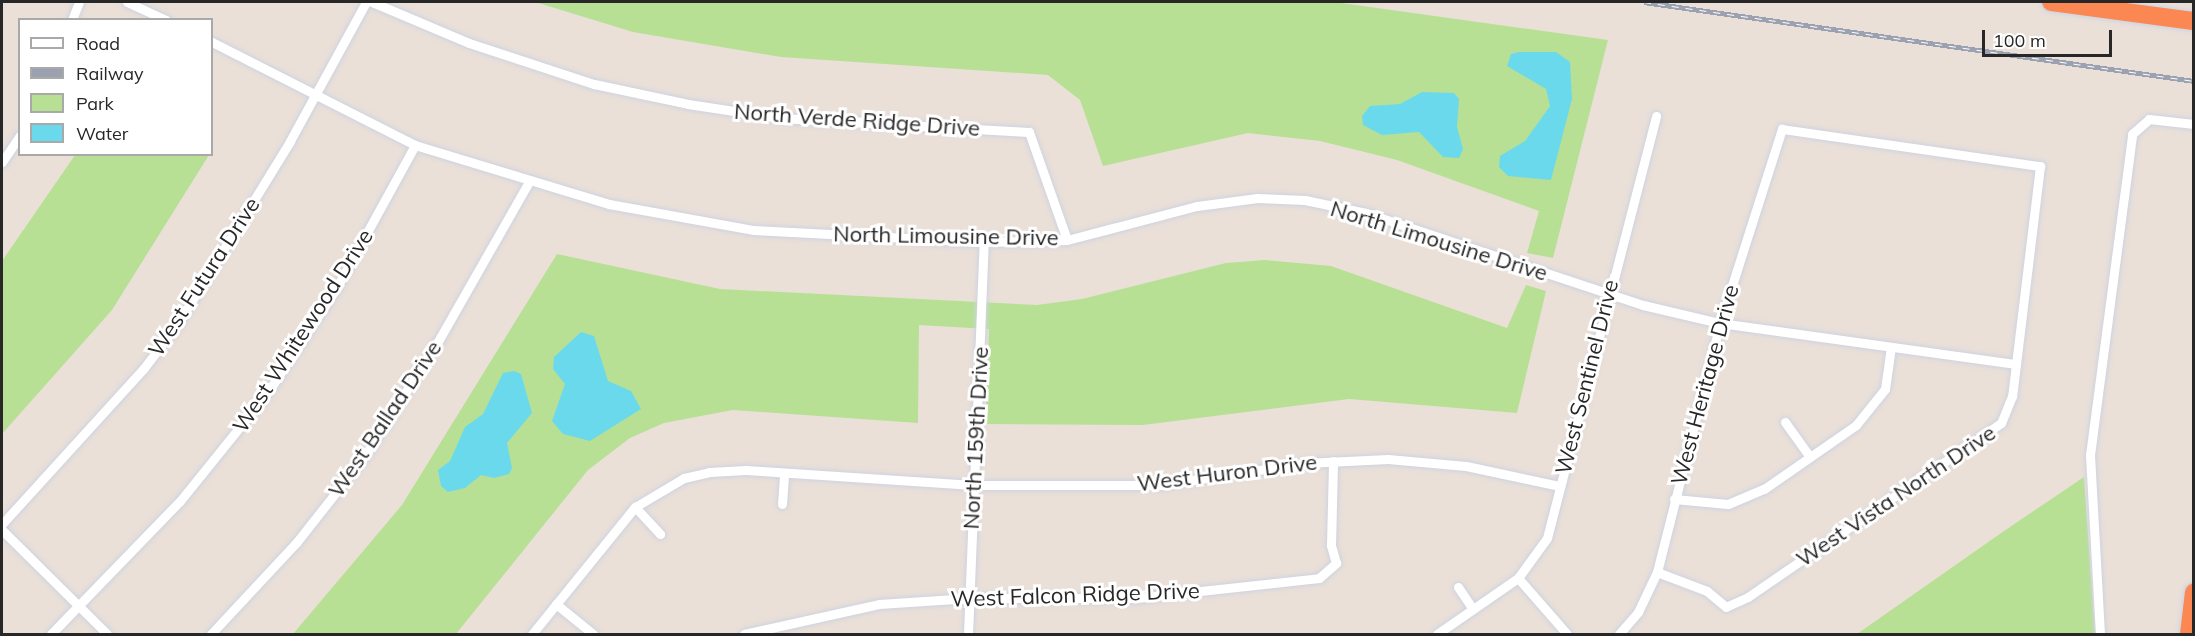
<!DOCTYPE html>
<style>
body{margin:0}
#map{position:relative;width:2195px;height:636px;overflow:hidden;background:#eae0d8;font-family:Mulish,sans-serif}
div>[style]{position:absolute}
.green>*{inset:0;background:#b7e095}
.water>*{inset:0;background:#6bd9ec}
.roads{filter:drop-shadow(0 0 2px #ced3e0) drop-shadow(0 0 2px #ced3e0)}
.street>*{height:9px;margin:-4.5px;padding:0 4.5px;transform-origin:4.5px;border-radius:4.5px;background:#fff}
.highway>*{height:18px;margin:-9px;padding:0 9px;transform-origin:9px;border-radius:9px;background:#fb8752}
.rail>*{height:4.5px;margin-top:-2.25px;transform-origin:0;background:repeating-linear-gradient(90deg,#fff 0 7px,#9ca1b1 0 14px);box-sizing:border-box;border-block:2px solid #9ca1b1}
span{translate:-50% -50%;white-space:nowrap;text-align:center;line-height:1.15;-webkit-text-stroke:6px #fff;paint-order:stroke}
.street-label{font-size:22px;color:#272727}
.frame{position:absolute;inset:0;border:3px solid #272727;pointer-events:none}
.legend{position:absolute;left:18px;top:18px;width:195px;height:138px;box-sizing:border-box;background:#fff;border:2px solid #a9a9a9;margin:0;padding:8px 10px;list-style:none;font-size:18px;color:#272727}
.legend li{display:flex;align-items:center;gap:12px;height:30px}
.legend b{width:30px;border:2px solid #a9a9a9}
.scale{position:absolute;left:1982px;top:30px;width:130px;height:27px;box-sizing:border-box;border:3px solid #272727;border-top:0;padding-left:8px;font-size:18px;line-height:21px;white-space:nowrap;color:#272727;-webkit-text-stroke:4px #fff;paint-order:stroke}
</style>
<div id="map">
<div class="green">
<i style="clip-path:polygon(535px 2px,1334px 2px,1608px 40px,1553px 258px,1527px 253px,1539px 211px,1397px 160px,1320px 141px,1248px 133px,1103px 166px,1080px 100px,1048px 75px,781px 57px,633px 32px)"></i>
<i style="clip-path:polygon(75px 155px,209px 155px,112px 310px,2px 434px,2px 261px)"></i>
<i style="clip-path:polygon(557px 254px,720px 289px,1037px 305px,1082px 299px,1226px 263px,1265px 260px,1331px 266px,1507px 328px,1526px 285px,1546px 291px,1517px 413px,1349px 399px,1143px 425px,985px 424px,989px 329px,919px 325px,918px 423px,733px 410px,664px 423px,630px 438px,588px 470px,456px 634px,293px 634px,402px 505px)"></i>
<i style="clip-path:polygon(2084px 477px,2095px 634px,1857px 634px,2004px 531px)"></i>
</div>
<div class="water">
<i style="clip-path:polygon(1519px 52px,1556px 52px,1570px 62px,1572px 99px,1551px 180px,1508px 176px,1499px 167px,1500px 156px,1525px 141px,1550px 106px,1546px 89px,1507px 66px,1511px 54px)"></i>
<i style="clip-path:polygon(1422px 92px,1454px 93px,1459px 99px,1457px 127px,1463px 149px,1459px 158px,1443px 157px,1419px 132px,1382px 135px,1363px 125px,1362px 116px,1370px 106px,1400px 104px)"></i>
<i style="clip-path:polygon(581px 332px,594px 336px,608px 381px,631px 391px,641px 409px,590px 441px,563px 434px,552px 421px,565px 384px,553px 369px,554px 357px)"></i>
<i style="clip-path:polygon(514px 371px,521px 374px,532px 413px,507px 443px,512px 468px,509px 474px,494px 478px,481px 475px,465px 488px,448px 492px,441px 486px,438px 470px,450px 461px,465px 427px,483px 414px,503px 373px)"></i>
</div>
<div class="roads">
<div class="street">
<i style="left:127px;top:2px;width:43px;rotate:24.8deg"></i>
<i style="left:372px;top:2px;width:105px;rotate:22.9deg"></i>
<i style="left:469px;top:43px;width:132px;rotate:18.2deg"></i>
<i style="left:594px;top:84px;width:96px;rotate:12deg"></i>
<i style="left:688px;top:104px;width:93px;rotate:8.7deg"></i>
<i style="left:780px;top:118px;width:249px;rotate:3.2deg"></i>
<i style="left:1029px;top:132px;width:114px;rotate:70.6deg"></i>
<i style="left:72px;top:20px;width:19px;rotate:-69deg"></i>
<i style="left:212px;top:42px;width:228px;rotate:26.9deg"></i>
<i style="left:415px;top:145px;width:203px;rotate:16.9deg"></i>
<i style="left:609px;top:204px;width:146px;rotate:10.2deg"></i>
<i style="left:753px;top:230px;width:231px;rotate:3deg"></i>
<i style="left:984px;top:242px;width:83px;rotate:-1.4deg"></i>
<i style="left:1067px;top:240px;width:134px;rotate:-14.7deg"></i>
<i style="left:1197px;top:206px;width:61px;rotate:-7.6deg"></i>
<i style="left:1257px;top:198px;width:48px;rotate:2.4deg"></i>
<i style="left:1305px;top:200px;width:62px;rotate:12deg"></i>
<i style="left:1366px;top:213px;width:292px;rotate:18.4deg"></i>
<i style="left:1643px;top:305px;width:79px;rotate:13.2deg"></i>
<i style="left:1720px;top:323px;width:299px;rotate:7.9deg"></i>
<i style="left:2px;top:162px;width:32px;rotate:-56deg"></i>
<i style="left:1785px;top:422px;width:43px;rotate:54.5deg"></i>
<i style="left:1674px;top:499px;width:54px;rotate:5.3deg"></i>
<i style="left:1728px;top:504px;width:39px;rotate:-23deg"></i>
<i style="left:1764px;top:489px;width:112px;rotate:-34.8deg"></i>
<i style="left:1856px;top:425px;width:46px;rotate:-51.1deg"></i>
<i style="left:1885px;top:389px;width:42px;rotate:-81.9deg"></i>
<i style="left:782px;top:504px;width:29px;rotate:-86deg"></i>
<i style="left:635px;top:507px;width:37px;rotate:47deg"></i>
<i style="left:2px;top:524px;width:211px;rotate:-47.7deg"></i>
<i style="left:144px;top:368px;width:54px;rotate:-52.5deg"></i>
<i style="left:177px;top:325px;width:216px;rotate:-58.4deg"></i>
<i style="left:290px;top:141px;width:158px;rotate:-61.3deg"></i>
<i style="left:2px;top:530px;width:148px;rotate:44.7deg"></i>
<i style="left:1518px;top:578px;width:74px;rotate:48.8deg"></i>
<i style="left:1458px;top:587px;width:25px;rotate:56deg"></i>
<i style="left:556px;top:604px;width:48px;rotate:39deg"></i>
<i style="left:51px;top:634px;width:185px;rotate:-45.9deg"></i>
<i style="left:180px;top:501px;width:140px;rotate:-51.1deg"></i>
<i style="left:268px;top:392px;width:126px;rotate:-56.7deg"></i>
<i style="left:337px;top:287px;width:162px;rotate:-61.2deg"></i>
<i style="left:211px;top:634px;width:125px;rotate:-47deg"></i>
<i style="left:296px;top:543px;width:113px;rotate:-51.8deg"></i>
<i style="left:366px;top:454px;width:132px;rotate:-57.4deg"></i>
<i style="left:437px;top:343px;width:185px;rotate:-60.3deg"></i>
<i style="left:532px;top:634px;width:164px;rotate:-51deg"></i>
<i style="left:635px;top:507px;width:57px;rotate:-30.6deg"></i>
<i style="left:684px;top:478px;width:26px;rotate:-13deg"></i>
<i style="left:709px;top:472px;width:37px;rotate:-3deg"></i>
<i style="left:746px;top:470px;width:228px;rotate:3.8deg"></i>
<i style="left:974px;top:485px;width:186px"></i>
<i style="left:1160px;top:485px;width:147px;rotate:-8.6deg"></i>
<i style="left:1305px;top:463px;width:83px;rotate:-2.8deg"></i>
<i style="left:1388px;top:459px;width:78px;rotate:5.1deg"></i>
<i style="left:1466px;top:466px;width:95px;rotate:12.1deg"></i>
<i style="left:744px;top:634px;width:138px;rotate:-12.5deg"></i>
<i style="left:879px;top:604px;width:91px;rotate:-3.8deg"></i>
<i style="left:970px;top:598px;width:166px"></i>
<i style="left:1136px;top:598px;width:184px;rotate:-6.2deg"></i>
<i style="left:1319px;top:578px;width:23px;rotate:-41deg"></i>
<i style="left:1336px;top:563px;width:19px;rotate:-106deg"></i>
<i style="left:1331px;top:545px;width:84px;rotate:-88.6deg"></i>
<i style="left:968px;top:634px;width:392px;rotate:-87.7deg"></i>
<i style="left:1437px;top:634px;width:98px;rotate:-34.7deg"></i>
<i style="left:1518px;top:578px;width:49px;rotate:-54.1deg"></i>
<i style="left:1547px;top:538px;width:436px;rotate:-75.5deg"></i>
<i style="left:1619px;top:634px;width:29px;rotate:-49deg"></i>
<i style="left:1638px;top:612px;width:44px;rotate:-64.6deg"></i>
<i style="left:1657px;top:572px;width:257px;rotate:-75.8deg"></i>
<i style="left:1720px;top:323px;width:204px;rotate:-72.3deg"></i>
<i style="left:1782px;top:129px;width:261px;rotate:8.2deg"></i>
<i style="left:2040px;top:166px;width:232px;rotate:96.9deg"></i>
<i style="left:2012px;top:396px;width:29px;rotate:112deg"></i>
<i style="left:2001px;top:423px;width:307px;rotate:145.5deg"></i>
<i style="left:1748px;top:597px;width:24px;rotate:156deg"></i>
<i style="left:1726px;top:607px;width:25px;rotate:-140deg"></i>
<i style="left:1707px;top:591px;width:53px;rotate:-159.2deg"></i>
<i style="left:2100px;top:634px;width:179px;rotate:-93.2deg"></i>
<i style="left:2090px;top:455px;width:324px;rotate:-82.5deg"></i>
<i style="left:2132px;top:134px;width:23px;rotate:-41deg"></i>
<i style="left:2149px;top:119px;width:45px;rotate:6.3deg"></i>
</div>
<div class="highway">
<i style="left:2051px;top:2px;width:144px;rotate:7.6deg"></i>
<i style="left:2189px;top:634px;width:42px;rotate:-83.2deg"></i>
</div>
</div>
<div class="rail">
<i style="left:1644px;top:2px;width:556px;rotate:8.17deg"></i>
</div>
<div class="street-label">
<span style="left:857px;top:120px;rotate:4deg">North Verde Ridge Drive</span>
<span style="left:946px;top:236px;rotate:1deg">North Limousine Drive</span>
<span style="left:1439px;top:241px;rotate:17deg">North Limousine Drive</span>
<span style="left:204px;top:277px;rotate:-57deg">West Futura Drive</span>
<span style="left:303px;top:331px;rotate:-57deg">West Whitewood Drive</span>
<span style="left:1587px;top:377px;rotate:-76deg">West Sentinel Drive</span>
<span style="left:1705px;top:385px;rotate:-75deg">West Heritage Drive</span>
<span style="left:385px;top:419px;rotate:-56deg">West Ballad Drive</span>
<span style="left:976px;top:438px;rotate:-87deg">North 159th Drive</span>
<span style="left:1227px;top:473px;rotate:-7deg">West Huron Drive</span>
<span style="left:1896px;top:496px;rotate:-34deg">West Vista North Drive</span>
<span style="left:1075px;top:595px;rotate:-2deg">West Falcon Ridge Drive</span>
</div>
<div class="frame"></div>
<ul class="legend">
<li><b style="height:8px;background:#fff"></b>Road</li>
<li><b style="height:8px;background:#9ca1b1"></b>Railway</li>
<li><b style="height:16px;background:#b7e095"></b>Park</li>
<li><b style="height:16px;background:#6bd9ec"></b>Water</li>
</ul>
<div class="scale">100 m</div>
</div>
